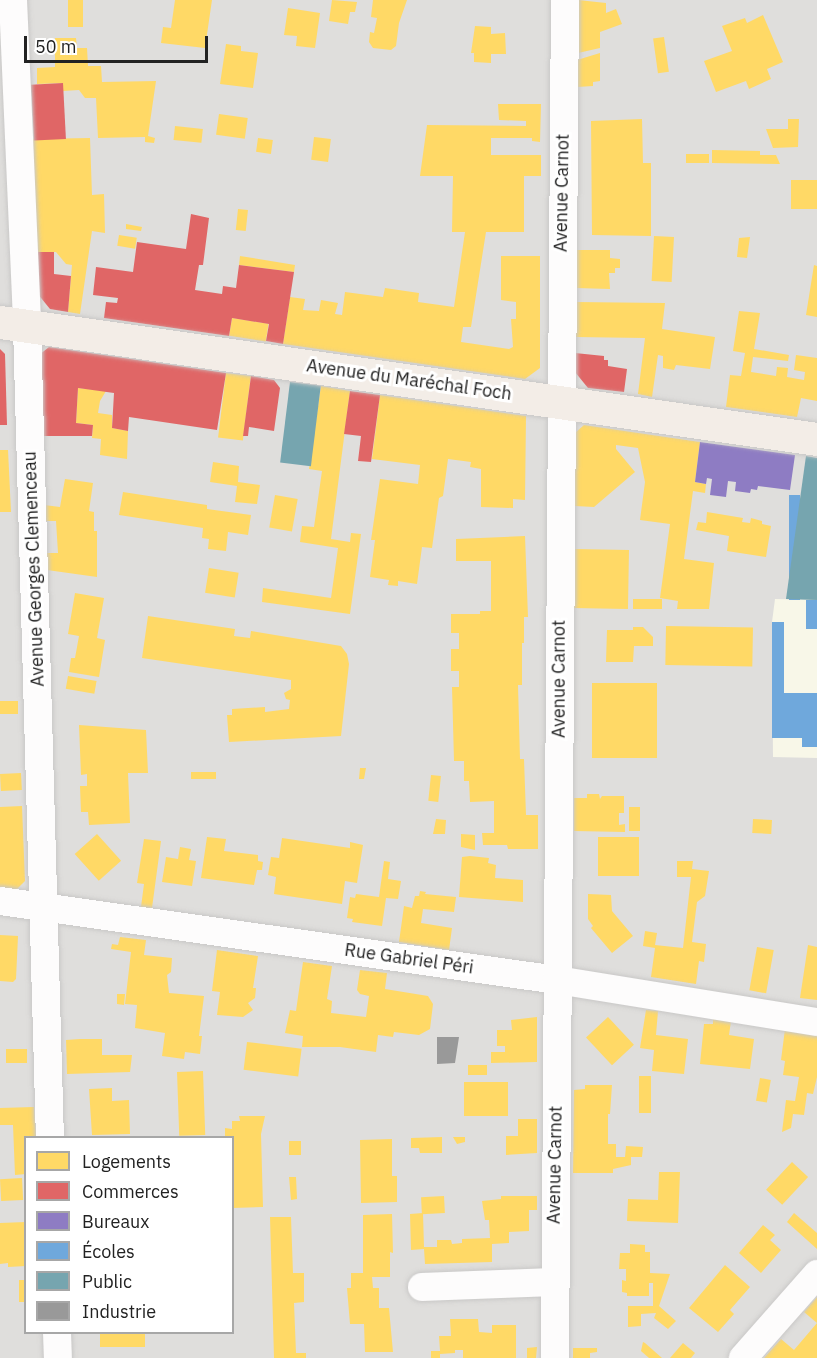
<!DOCTYPE html>
<meta charset="utf-8">
<style>
body{margin:0}
#map{position:relative;width:817px;height:1358px;overflow:hidden;background:#f0eeeb;font-family:"IBM Plex Sans",sans-serif}
div>[style]{position:absolute}
.residential>*{inset:0;background:#dfdedc}
.education>*{inset:0;background:#f8f7e8}
.homes>*{inset:0;background:#ffd966;transform-origin:0 0}
.shops>*{inset:0;background:#e06666;transform-origin:0 0}
.offices>*{inset:0;background:#8e7cc3}
.schools>*{inset:0;background:#6fa8dc;transform-origin:0 0}
.public>*{inset:0;background:#76a5af;transform-origin:0 0}
.industry>*{inset:0;background:#999}
.roads{filter:drop-shadow(0 0 2px #c9c8c7) drop-shadow(0 0 2px #c9c8c7)}
.minor>*{height:28px;margin:-14px;padding:0 14px;transform-origin:14px;border-radius:14px;background:#fdfcfc}
.major>*{height:33px;margin:-16.5px;padding:0 16.5px;transform-origin:16.5px;border-radius:16.5px;background:#f3ede7}
span{translate:-50% -50%;white-space:nowrap;text-align:center;line-height:1.15;-webkit-text-stroke:6px #fff;paint-order:stroke}
.street-label{font-size:18px;color:#222}
.legend{position:absolute;left:24px;top:1136px;width:210px;height:198px;box-sizing:border-box;background:#fff;border:2px solid #a7a7a7;margin:0;padding:8px 10px;list-style:none;font-size:18px;color:#222}
.legend li{display:flex;align-items:center;gap:12px;height:30px}
.legend b{width:30px;border:2px solid #a7a7a7}
.scale{position:absolute;left:24px;top:36px;width:184px;height:27px;box-sizing:border-box;border:3px solid #222;border-top:0;padding-left:8px;font-size:18px;line-height:21px;white-space:nowrap;color:#222;-webkit-text-stroke:4px #fff;paint-order:stroke}
</style>
<div id="map">
<div class="residential">
<i style="clip-path:polygon(evenodd,0 0,817px 0,817px 1358px,0 1358px,0 0,26px 1138px,232px 1138px,232px 1332px,26px 1332px,26px 1138px)"></i>
</div>
<div class="education">
<i style="clip-path:polygon(775px 599px,817px 600px,817px 758px,773px 757px,772px 622px)"></i>
</div>
<div class="homes">
<i style="left:68px;top:0;width:15px;height:27px"></i>
<i style="clip-path:polygon(175px 0,212px 0,205px 48px,161px 43px,163px 27px,171px 28px)"></i>
<i style="clip-path:polygon(332px 0,357px 2px,355px 12px,350px 12px,348px 24px,329px 21px)"></i>
<i style="clip-path:polygon(373px 0,407px 0,399px 23px,396px 46px,391px 50px,373px 48px,369px 42px,370px 32px,374px 33px,377px 18px,371px 17px)"></i>
<i style="clip-path:polygon(578px 0,606px 3px,606px 13px,616px 9px,622px 24px,600px 32px,600px 48px,578px 53px)"></i>
<i style="clip-path:polygon(288px 8px,320px 13px,315px 48px,296px 46px,297px 36px,284px 35px)"></i>
<i style="clip-path:polygon(763px 15px,783px 62px,767px 69px,771px 79px,749px 89px,746px 81px,716px 92px,704px 61px,732px 51px,722px 26px,745px 18px,747px 23px)"></i>
<i style="clip-path:polygon(475px 26px,491px 27px,491px 34px,505px 33px,506px 54px,491px 54px,491px 63px,474px 62px,474px 53px,471px 53px)"></i>
<i style="left:664px;top:37px;width:35px;height:11px;rotate:82deg"></i>
<i style="clip-path:polygon(55px 38px,76px 38px,77px 48px,87px 48px,88px 66px,101px 66px,102px 82px,156px 81px,148px 136px,155px 138px,154px 143px,145px 142px,145px 137px,98px 138px,96px 98px,85px 98px,79px 90px,63px 91px,63px 83px,37px 84px,37px 68px,55px 67px)"></i>
<i style="clip-path:polygon(226px 44px,241px 46px,241px 51px,258px 53px,253px 88px,220px 84px)"></i>
<i style="clip-path:polygon(600px 53px,600px 81px,593px 82px,593px 86px,577px 87px,577px 60px)"></i>
<i style="clip-path:polygon(498px 104px,541px 104px,540px 142px,532px 141px,532px 138px,491px 138px,491px 155px,541px 155px,541px 176px,524px 176px,524px 232px,486px 232px,471px 327px,463px 327px,461px 342px,509px 349px,513px 347px,511px 319px,516px 319px,516px 302px,501px 300px,501px 256px,540px 256px,540px 368px,525px 379px,283px 344px,290px 297px,305px 299px,303px 310px,319px 311px,321px 300px,338px 303px,335px 314px,342px 315px,345px 292px,383px 297px,385px 288px,419px 293px,418px 302px,454px 307px,465px 232px,452px 232px,453px 176px,420px 176px,427px 125px,526px 126px,526px 121px,499px 120px)"></i>
<i style="left:219px;top:114px;width:29px;height:21px;rotate:8deg"></i>
<i style="clip-path:polygon(642px 119px,643px 163px,651px 163px,651px 236px,592px 235px,591px 121px)"></i>
<i style="clip-path:polygon(788px 119px,799px 119px,798px 147px,773px 148px,766px 129px,788px 129px)"></i>
<i style="left:175px;top:126px;width:28px;height:14px;rotate:6deg"></i>
<i style="left:314px;top:137px;width:17px;height:23px;rotate:7deg"></i>
<i style="clip-path:polygon(90px 138px,92px 195px,104px 194px,105px 233px,92px 231px,80px 314px,68px 312px,72px 265px,66px 264px,56px 252px,36px 252px,32px 139px)"></i>
<i style="left:258px;top:138px;width:15px;height:14px;rotate:8deg"></i>
<i style="clip-path:polygon(712px 150px,760px 151px,760px 155px,776px 155px,780px 164px,712px 163px)"></i>
<i style="left:686px;top:154px;width:23px;height:9px"></i>
<i style="left:791px;top:180px;width:26px;height:29px"></i>
<i style="left:238px;top:209px;width:10px;height:21px;rotate:6deg"></i>
<i style="clip-path:polygon(126px 224px,142px 227px,141px 231px,126px 229px)"></i>
<i style="left:119px;top:235px;width:18px;height:11px;rotate:9deg"></i>
<i style="left:654px;top:236px;width:20px;height:45px;rotate:3deg"></i>
<i style="clip-path:polygon(750px 237px,747px 258px,737px 257px,739px 238px)"></i>
<i style="clip-path:polygon(576px 250px,610px 250px,610px 258px,620px 259px,620px 268px,615px 268px,615px 273px,609px 273px,610px 289px,576px 288px)"></i>
<i style="clip-path:polygon(240px 256px,295px 265px,294px 272px,239px 265px)"></i>
<i style="clip-path:polygon(814px 265px,817px 266px,817px 317px,806px 315px)"></i>
<i style="clip-path:polygon(575px 302px,665px 303px,662px 329px,715px 337px,710px 369px,676px 365px,674px 370px,663px 368px,663px 356px,658px 355px,652px 397px,638px 394px,645px 338px,575px 337px)"></i>
<i style="clip-path:polygon(739px 311px,760px 313px,754px 349px,789px 355px,788px 361px,753px 357px,751px 372px,776px 376px,777px 367px,788px 368px,787px 377px,804px 380px,805px 372px,794px 370px,796px 355px,817px 358px,817px 401px,801px 398px,797px 417px,726px 407px,730px 375px,741px 376px,745px 353px,733px 351px)"></i>
<i style="left:232px;top:318px;width:37px;height:18px;rotate:9deg"></i>
<i style="left:226px;top:373px;width:25px;height:65px;rotate:7deg"></i>
<i style="clip-path:polygon(321px 386px,350px 391px,331px 539px,350px 542px,351px 533px,361px 534px,350px 614px,262px 602px,263px 588px,331px 598px,338px 548px,300px 542px,302px 526px,314px 527px,322px 471px,309px 469px)"></i>
<i style="clip-path:polygon(78px 388px,106px 391px,100px 401px,98px 413px,112px 415px,112px 428px,128px 431px,127px 459px,100px 455px,101px 439px,92px 438px,93px 425px,76px 423px)"></i>
<i style="clip-path:polygon(380px 395px,526px 416px,525px 500px,513px 499px,513px 508px,481px 507px,481px 469px,470px 467px,471px 462px,448px 459px,443px 496px,439px 498px,432px 548px,422px 547px,417px 584px,398px 581px,398px 586px,388px 585px,389px 580px,370px 577px,375px 540px,371px 540px,380px 479px,418px 484px,420px 465px,372px 459px)"></i>
<i style="clip-path:polygon(584px 425px,700px 442px,695px 482px,706px 484px,705px 493px,693px 491px,684px 559px,714px 563px,709px 609px,677px 609px,678px 601px,660px 598px,670px 524px,640px 520px,645px 482px,638px 448px,616px 445px,616px 449px,635px 472px,594px 507px,575px 506px,575px 433px)"></i>
<i style="clip-path:polygon(0 450px,8px 450px,11px 512px,0 512px)"></i>
<i style="clip-path:polygon(213px 462px,239px 466px,238px 482px,260px 485px,257px 504px,235px 502px,237px 486px,210px 482px)"></i>
<i style="clip-path:polygon(65px 479px,93px 483px,89px 511px,94px 512px,94px 531px,97px 531px,97px 577px,47px 570px,46px 553px,58px 553px,56px 521px,45px 521px,44px 505px,60px 507px)"></i>
<i style="clip-path:polygon(123px 492px,207px 505px,207px 509px,251px 515px,248px 535px,228px 532px,226px 551px,208px 549px,209px 539px,202px 538px,203px 528px,119px 515px)"></i>
<i style="left:275px;top:495px;width:23px;height:33px;rotate:10deg"></i>
<i style="clip-path:polygon(707px 512px,743px 518px,742px 522px,750px 523px,751px 518px,762px 521px,762px 524px,771px 526px,766px 557px,727px 551px,729px 536px,696px 530px,698px 522px,706px 523px)"></i>
<i style="clip-path:polygon(525px 536px,528px 617px,524px 617px,524px 643px,522px 643px,522px 685px,518px 685px,520px 759px,524px 759px,526px 815px,538px 815px,538px 849px,508px 849px,507px 845px,483px 845px,482px 833px,494px 833px,494px 801px,470px 802px,469px 781px,464px 781px,464px 761px,454px 761px,452px 687px,459px 687px,459px 671px,451px 671px,451px 649px,459px 649px,459px 633px,451px 633px,451px 614px,480px 614px,480px 611px,491px 611px,491px 561px,456px 561px,456px 539px)"></i>
<i style="left:574px;top:549px;width:55px;height:59px;rotate:1deg"></i>
<i style="left:209px;top:568px;width:30px;height:25px;rotate:9deg"></i>
<i style="clip-path:polygon(75px 593px,104px 598px,97px 638px,105px 640px,99px 677px,69px 672px,71px 658px,75px 658px,79px 636px,68px 634px)"></i>
<i style="left:633px;top:599px;width:29px;height:10px"></i>
<i style="clip-path:polygon(148px 616px,235px 629px,234px 636px,250px 638px,251px 631px,341px 646px,347px 654px,349px 664px,341px 736px,229px 742px,227px 715px,232px 715px,232px 709px,265px 707px,265px 712px,289px 709px,290px 700px,286px 699px,284px 693px,291px 689px,291px 680px,142px 658px)"></i>
<i style="left:666px;top:626px;width:87px;height:39px;rotate:1deg"></i>
<i style="clip-path:polygon(633px 627px,643px 627px,653px 637px,653px 646px,634px 646px,633px 662px,606px 662px,607px 630px,633px 630px)"></i>
<i style="left:68px;top:676px;width:29px;height:13px;rotate:10deg"></i>
<i style="left:592px;top:683px;width:65px;height:75px"></i>
<i style="left:0;top:701px;width:18px;height:13px"></i>
<i style="clip-path:polygon(79px 725px,146px 730px,148px 773px,128px 773px,130px 823px,89px 825px,88px 812px,81px 812px,80px 786px,87px 786px,87px 774px,81px 775px)"></i>
<i style="clip-path:polygon(360px 768px,366px 768px,364px 779px,359px 779px)"></i>
<i style="left:191px;top:772px;width:25px;height:7px"></i>
<i style="left:21px;top:773px;width:17px;height:21px;rotate:87deg"></i>
<i style="left:431px;top:775px;width:10px;height:26px;rotate:6deg"></i>
<i style="clip-path:polygon(587px 794px,599px 794px,600px 799px,602px 796px,624px 796px,624px 813px,619px 813px,619px 825px,625px 824px,625px 832px,574px 831px,574px 798px,587px 798px)"></i>
<i style="clip-path:polygon(22px 806px,25px 881px,15px 891px,0 888px,0 807px)"></i>
<i style="left:629px;top:807px;width:11px;height:24px"></i>
<i style="clip-path:polygon(436px 819px,446px 820px,445px 834px,433px 834px)"></i>
<i style="left:753px;top:819px;width:19px;height:14px;rotate:3deg"></i>
<i style="left:97px;top:834px;width:36px;height:30px;rotate:48deg"></i>
<i style="clip-path:polygon(461px 834px,475px 835px,475px 850px,461px 847px)"></i>
<i style="clip-path:polygon(207px 837px,226px 839px,224px 851px,258px 855px,258px 861px,263px 862px,262px 870px,257px 870px,254px 885px,201px 878px)"></i>
<i style="left:598px;top:837px;width:41px;height:39px"></i>
<i style="clip-path:polygon(282px 838px,350px 848px,350px 842px,363px 845px,357px 883px,345px 881px,342px 904px,274px 894px,276px 877px,268px 875px,271px 857px,279px 858px)"></i>
<i style="clip-path:polygon(144px 839px,161px 841px,152px 908px,141px 907px,144px 884px,137px 883px)"></i>
<i style="clip-path:polygon(180px 847px,191px 849px,189px 860px,196px 861px,192px 886px,162px 882px,166px 857px,178px 859px)"></i>
<i style="clip-path:polygon(470px 856px,489px 858px,488px 863px,496px 865px,495px 878px,523px 880px,523px 902px,459px 897px,462px 857px)"></i>
<i style="clip-path:polygon(384px 861px,390px 862px,388px 879px,401px 881px,398px 899px,386px 898px,382px 926px,352px 922px,353px 919px,347px 918px,350px 897px,355px 898px,356px 894px,379px 897px)"></i>
<i style="clip-path:polygon(677px 861px,693px 861px,692px 869px,709px 871px,705px 896px,697px 902px,692px 942px,706px 944px,704px 962px,699px 961px,696px 984px,651px 977px,655px 948px,643px 946px,645px 931px,657px 933px,655px 945px,683px 948px,691px 877px,677px 877px)"></i>
<i style="clip-path:polygon(420px 891px,426px 892px,425px 894px,456px 897px,454px 912px,423px 909px,421px 923px,452px 928px,449px 950px,399px 942px,404px 906px,412px 908px,415px 896px,419px 896px)"></i>
<i style="clip-path:polygon(588px 894px,611px 895px,612px 911px,633px 936px,612px 953px,591px 928px,593px 926px,588px 919px)"></i>
<i style="clip-path:polygon(0 935px,18px 936px,16px 979px,13px 982px,0 981px)"></i>
<i style="clip-path:polygon(120px 937px,146px 940px,144px 955px,172px 958px,171px 972px,167px 975px,169px 993px,204px 996px,199px 1036px,202px 1036px,200px 1054px,185px 1052px,184px 1059px,162px 1056px,165px 1033px,135px 1028px,137px 1005px,125px 1004px,131px 952px,111px 949px,112px 944px,118px 945px)"></i>
<i style="clip-path:polygon(808px 945px,817px 947px,817px 1000px,800px 998px)"></i>
<i style="left:757px;top:947px;width:17px;height:44px;rotate:10deg"></i>
<i style="clip-path:polygon(217px 950px,258px 956px,253px 988px,256px 988px,255px 998px,248px 1003px,253px 1010px,243px 1017px,217px 1015px,220px 992px,212px 991px)"></i>
<i style="clip-path:polygon(303px 962px,332px 966px,327px 999px,332px 1001px,331px 1013px,366px 1017px,369px 996px,360px 994px,357px 990px,360px 970px,387px 973px,385px 989px,428px 996px,433px 1004px,430px 1029px,419px 1035px,394px 1032px,393px 1037px,378px 1035px,376px 1052px,340px 1047px,302px 1047px,303px 1036px,285px 1033px,290px 1010px,296px 1011px)"></i>
<i style="clip-path:polygon(117px 994px,125px 994px,124px 1005px,117px 1004px)"></i>
<i style="clip-path:polygon(646px 1010px,658px 1011px,656px 1035px,688px 1039px,684px 1074px,652px 1071px,654px 1050px,640px 1048px)"></i>
<i style="clip-path:polygon(537px 1017px,537px 1062px,491px 1063px,491px 1052px,505px 1052px,505px 1046px,497px 1046px,497px 1030px,512px 1030px,511px 1020px)"></i>
<i style="left:608px;top:1017px;width:38px;height:30px;rotate:47deg"></i>
<i style="clip-path:polygon(713px 1019px,731px 1021px,729px 1035px,754px 1039px,750px 1069px,700px 1064px,704px 1024px,713px 1024px)"></i>
<i style="clip-path:polygon(785px 1029px,817px 1033px,817px 1077px,813px 1094px,807px 1093px,804px 1115px,793px 1114px,791px 1128px,782px 1132px,786px 1100px,795px 1101px,799px 1077px,783px 1075px,785px 1061px,781px 1060px)"></i>
<i style="clip-path:polygon(80px 1039px,102px 1039px,102px 1055px,132px 1055px,130px 1072px,67px 1074px,66px 1040px)"></i>
<i style="left:247px;top:1042px;width:55px;height:28px;rotate:7deg"></i>
<i style="left:6px;top:1049px;width:21px;height:14px"></i>
<i style="left:468px;top:1065px;width:19px;height:10px"></i>
<i style="left:203px;top:1071px;width:64px;height:26px;rotate:88deg"></i>
<i style="left:639px;top:1076px;width:12px;height:37px"></i>
<i style="left:760px;top:1078px;width:11px;height:23px;rotate:10deg"></i>
<i style="left:508px;top:1082px;width:34px;height:44px;rotate:90deg"></i>
<i style="clip-path:polygon(585px 1085px,612px 1085px,610px 1114px,608px 1114px,608px 1144px,616px 1144px,616px 1157px,625px 1157px,626px 1146px,643px 1147px,642px 1157px,631px 1157px,631px 1165px,613px 1169px,613px 1173px,573px 1173px,574px 1090px,585px 1089px)"></i>
<i style="clip-path:polygon(112px 1088px,112px 1101px,129px 1100px,130px 1134px,92px 1135px,89px 1089px)"></i>
<i style="clip-path:polygon(34px 1107px,36px 1137px,26px 1137px,26px 1174px,15px 1175px,13px 1125px,0 1125px,0 1108px)"></i>
<i style="clip-path:polygon(239px 1116px,265px 1116px,261px 1134px,263px 1207px,232px 1208px,232px 1137px,225px 1137px,225px 1128px,232px 1129px,232px 1121px,240px 1121px)"></i>
<i style="clip-path:polygon(518px 1119px,537px 1119px,537px 1153px,506px 1155px,506px 1136px,518px 1136px)"></i>
<i style="clip-path:polygon(442px 1137px,442px 1153px,420px 1153px,419px 1148px,411px 1148px,411px 1138px)"></i>
<i style="clip-path:polygon(453px 1137px,465px 1137px,465px 1142px,457px 1144px)"></i>
<i style="clip-path:polygon(392px 1139px,392px 1176px,397px 1176px,397px 1202px,361px 1203px,360px 1140px)"></i>
<i style="left:301px;top:1141px;width:14px;height:12px;rotate:90deg"></i>
<i style="left:792px;top:1162px;width:22px;height:38px;rotate:43deg"></i>
<i style="clip-path:polygon(659px 1172px,680px 1172px,678px 1223px,627px 1221px,628px 1199px,658px 1200px)"></i>
<i style="clip-path:polygon(289px 1177px,296px 1177px,297px 1199px,291px 1200px)"></i>
<i style="left:22px;top:1178px;width:22px;height:22px;rotate:87deg"></i>
<i style="left:444px;top:1196px;width:17px;height:23px;rotate:87deg"></i>
<i style="clip-path:polygon(501px 1196px,537px 1196px,537px 1210px,529px 1210px,529px 1231px,509px 1232px,509px 1243px,492px 1244px,492px 1262px,425px 1264px,424px 1249px,411px 1250px,410px 1214px,423px 1213px,424px 1247px,437px 1247px,437px 1240px,451px 1240px,452px 1244px,462px 1243px,462px 1239px,490px 1238px,489px 1220px,485px 1220px,482px 1201px,501px 1199px)"></i>
<i style="clip-path:polygon(794px 1213px,817px 1233px,817px 1249px,787px 1222px)"></i>
<i style="clip-path:polygon(392px 1214px,393px 1253px,390px 1252px,390px 1277px,372px 1277px,373px 1288px,379px 1288px,379px 1308px,389px 1308px,393px 1352px,365px 1352px,364px 1324px,350px 1324px,347px 1288px,351px 1288px,351px 1273px,363px 1273px,363px 1215px)"></i>
<i style="clip-path:polygon(270px 1217px,291px 1217px,293px 1273px,304px 1273px,304px 1302px,294px 1303px,296px 1353px,306px 1353px,306px 1358px,274px 1358px)"></i>
<i style="clip-path:polygon(26px 1222px,26px 1266px,8px 1267px,8px 1263px,0 1264px,0 1223px)"></i>
<i style="clip-path:polygon(763px 1225px,775px 1235px,770px 1240px,781px 1250px,761px 1273px,739px 1253px)"></i>
<i style="clip-path:polygon(630px 1244px,645px 1245px,645px 1252px,650px 1252px,650px 1273px,670px 1274px,659px 1306px,676px 1321px,668px 1329px,654px 1318px,656px 1313px,641px 1314px,641px 1326px,628px 1327px,628px 1306px,653px 1306px,653px 1283px,649px 1283px,649px 1296px,627px 1296px,627px 1293px,622px 1292px,622px 1280px,626px 1281px,626px 1269px,619px 1269px,620px 1253px,630px 1253px)"></i>
<i style="clip-path:polygon(725px 1265px,750px 1287px,730px 1310px,734px 1314px,718px 1332px,689px 1308px)"></i>
<i style="left:19px;top:1280px;width:7px;height:22px"></i>
<i style="clip-path:polygon(817px 1297px,817px 1323px,804px 1312px)"></i>
<i style="clip-path:polygon(450px 1319px,478px 1319px,479px 1332px,492px 1333px,492px 1325px,516px 1325px,516px 1358px,463px 1358px,463px 1350px,455px 1350px,455px 1353px,440px 1354px,440px 1358px,431px 1358px,431px 1351px,440px 1351px,439px 1336px,451px 1336px)"></i>
<i style="clip-path:polygon(817px 1323px,817px 1358px,764px 1358px,781px 1339px,794px 1350px)"></i>
<i style="left:100px;top:1332px;width:45px;height:15px"></i>
<i style="clip-path:polygon(643px 1342px,645px 1343px,662px 1358px,649px 1358px,641px 1351px)"></i>
<i style="clip-path:polygon(683px 1343px,695px 1353px,691px 1358px,670px 1358px)"></i>
<i style="clip-path:polygon(537px 1347px,536px 1358px,527px 1358px,527px 1348px)"></i>
<i style="clip-path:polygon(573px 1348px,597px 1348px,597px 1352px,590px 1353px,590px 1358px,573px 1358px)"></i>
</div>
<div class="shops">
<i style="left:63px;top:83px;width:56px;height:32px;rotate:87deg"></i>
<i style="clip-path:polygon(191px 214px,209px 218px,203px 265px,199px 265px,195px 290px,222px 294px,223px 286px,236px 288px,239px 265px,294px 272px,283px 344px,266px 341px,269px 324px,232px 318px,229px 336px,104px 318px,106px 302px,117px 303px,118px 298px,93px 295px,96px 267px,133px 272px,137px 242px,186px 249px)"></i>
<i style="clip-path:polygon(36px 252px,54px 252px,54px 274px,71px 276px,68px 312px,50px 309px,37px 293px)"></i>
<i style="clip-path:polygon(49px 347px,226px 373px,217px 430px,129px 417px,128px 431px,112px 428px,114px 393px,78px 388px,76px 423px,93px 425px,92px 436px,42px 436px,39px 355px)"></i>
<i style="clip-path:polygon(0 349px,5px 354px,7px 425px,0 425px)"></i>
<i style="clip-path:polygon(575px 353px,604px 356px,604px 360px,608px 360px,608px 366px,627px 369px,624px 392px,588px 388px,575px 372px)"></i>
<i style="clip-path:polygon(251px 376px,274px 380px,280px 388px,274px 431px,249px 427px,248px 436px,243px 436px)"></i>
<i style="clip-path:polygon(350px 391px,380px 395px,371px 462px,358px 461px,361px 436px,344px 434px)"></i>
</div>
<div class="offices">
<i style="clip-path:polygon(700px 442px,795px 455px,790px 490px,758px 486px,757px 490px,751px 489px,750px 493px,735px 491px,736px 482px,728px 481px,726px 497px,710px 495px,712px 479px,707px 478px,706px 484px,695px 482px)"></i>
</div>
<div class="schools">
<i style="left:789px;top:495px;width:11px;height:105px"></i>
<i style="left:806px;top:600px;width:11px;height:29px"></i>
<i style="clip-path:polygon(772px 622px,784px 622px,784px 693px,817px 693px,817px 747px,802px 747px,802px 738px,772px 738px)"></i>
</div>
<div class="public">
<i style="left:290px;top:382px;width:31px;height:81px;rotate:7deg"></i>
<i style="clip-path:polygon(806px 456px,817px 458px,817px 600px,786px 599px)"></i>
</div>
<div class="industry">
<i style="clip-path:polygon(437px 1037px,459px 1037px,455px 1063px,437px 1064px)"></i>
</div>
<div class="roads">
<div class="minor">
<i style="left:13px;top:0;width:327px;rotate:87.5deg"></i>
<i style="left:27px;top:327px;width:811px;rotate:88.38deg"></i>
<i style="left:0;top:901px;width:563px;rotate:8.07deg"></i>
<i style="left:557px;top:980px;width:263px;rotate:9.2deg"></i>
<i style="left:422px;top:1287px;width:131px;rotate:-2.2deg"></i>
<i style="left:57px;top:1332px;width:26px;rotate:88deg"></i>
<i style="left:555px;top:1358px;width:1358px;rotate:-89.58deg"></i>
<i style="left:743px;top:1358px;width:112px;rotate:-48.6deg"></i>
</div>
<div class="major">
<i style="left:0;top:322px;width:825px;rotate:8.15deg"></i>
</div>
</div>
<div class="street-label">
<span style="left:562px;top:193px;rotate:-89deg">Avenue Carnot</span>
<span style="left:409px;top:380px;rotate:8deg">Avenue du Maréchal Foch</span>
<span style="left:34px;top:569px;rotate:-92deg">Avenue Georges Clemenceau</span>
<span style="left:559px;top:679px;rotate:-90deg">Avenue Carnot</span>
<span style="left:409px;top:959px;rotate:8deg">Rue Gabriel Péri</span>
<span style="left:555px;top:1165px;rotate:-89deg">Avenue Carnot</span>
</div>
<ul class="legend">
<li><b style="height:16px;background:#ffd966"></b>Logements</li>
<li><b style="height:16px;background:#e06666"></b>Commerces</li>
<li><b style="height:16px;background:#8e7cc3"></b>Bureaux</li>
<li><b style="height:16px;background:#6fa8dc"></b>Écoles</li>
<li><b style="height:16px;background:#76a5af"></b>Public</li>
<li><b style="height:16px;background:#999"></b>Industrie</li>
</ul>
<div class="scale">50 m</div>
</div>
